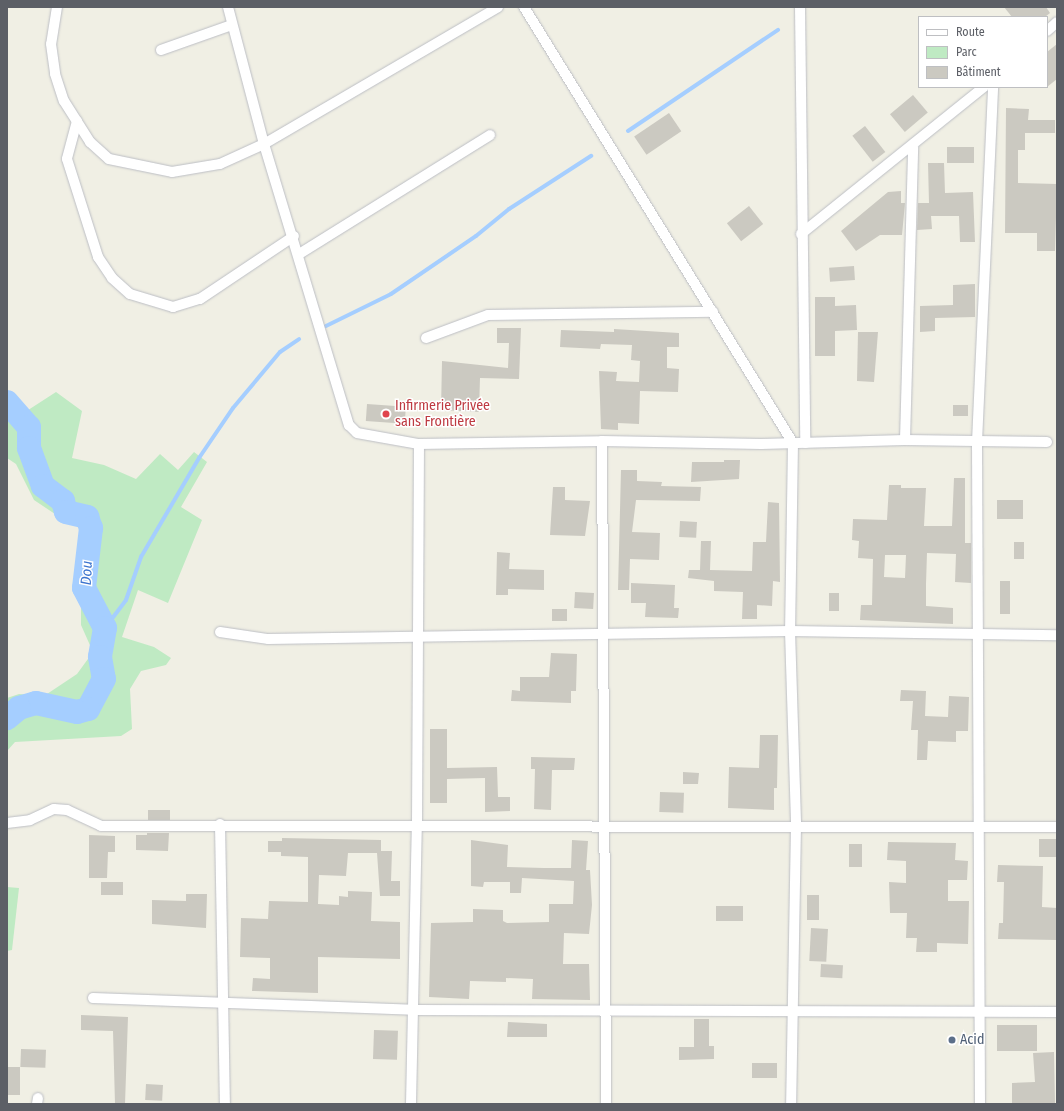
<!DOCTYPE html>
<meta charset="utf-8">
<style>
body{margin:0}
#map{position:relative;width:1064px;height:1111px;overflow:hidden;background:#f0efe4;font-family:"Fira Sans Condensed",sans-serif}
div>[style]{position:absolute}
.green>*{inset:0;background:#bfeac3}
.stream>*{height:4px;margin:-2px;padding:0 2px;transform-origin:2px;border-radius:2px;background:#a5ceff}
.river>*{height:24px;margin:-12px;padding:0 12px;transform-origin:12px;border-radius:12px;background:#a5ceff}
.building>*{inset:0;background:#cbc9c1;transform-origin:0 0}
.roads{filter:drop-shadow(0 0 1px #bcbec4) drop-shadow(0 0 1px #bcbec4)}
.minor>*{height:10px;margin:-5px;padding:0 5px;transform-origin:5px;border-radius:5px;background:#fff}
.dots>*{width:11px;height:11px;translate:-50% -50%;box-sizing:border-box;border:2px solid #fff;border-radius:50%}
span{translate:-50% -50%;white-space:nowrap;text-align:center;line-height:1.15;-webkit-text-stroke:3px #fff;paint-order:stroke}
.health-label{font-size:14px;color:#be3a42}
.left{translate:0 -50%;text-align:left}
.service-label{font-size:14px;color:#4e5e75}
.water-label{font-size:15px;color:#3c74ce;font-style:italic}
.frame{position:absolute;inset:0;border:8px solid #5c5f66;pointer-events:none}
.legend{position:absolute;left:918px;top:16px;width:130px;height:72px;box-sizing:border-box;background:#fff;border:1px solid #bebfc2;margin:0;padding:5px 7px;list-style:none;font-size:12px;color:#5c5f66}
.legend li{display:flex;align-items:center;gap:8px;height:20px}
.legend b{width:20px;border:1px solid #bebfc2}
</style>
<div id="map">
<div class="green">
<i style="clip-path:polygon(56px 392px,82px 411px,72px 458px,104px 465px,136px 479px,160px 454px,178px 470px,194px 452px,207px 462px,181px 507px,202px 520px,168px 603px,138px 590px,122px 637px,154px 647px,171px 658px,166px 665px,141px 671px,130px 689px,132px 729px,121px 736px,15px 742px,7px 751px,7px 698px,19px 694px,44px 696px,77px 674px,93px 652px,81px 625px,81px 518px,55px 514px,34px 500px,16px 464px,7px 458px,7px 396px,22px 414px)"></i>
<i style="clip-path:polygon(7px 887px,19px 888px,12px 950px,7px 951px)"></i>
</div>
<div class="stream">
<i style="left:628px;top:131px;width:181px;rotate:-34deg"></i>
<i style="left:326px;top:326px;width:72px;rotate:-26.2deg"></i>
<i style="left:391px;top:294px;width:103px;rotate:-34.3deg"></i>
<i style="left:476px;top:236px;width:43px;rotate:-39.3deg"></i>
<i style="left:509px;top:209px;width:98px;rotate:-32.9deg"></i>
<i style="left:105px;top:628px;width:35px;rotate:-53deg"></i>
<i style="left:126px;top:600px;width:46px;rotate:-70.8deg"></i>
<i style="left:141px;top:557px;width:115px;rotate:-59.6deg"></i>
<i style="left:199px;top:458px;width:60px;rotate:-55.8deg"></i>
<i style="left:233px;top:408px;width:73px;rotate:-50deg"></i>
<i style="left:280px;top:352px;width:23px;rotate:-34deg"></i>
</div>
<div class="river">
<i style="left:7px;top:402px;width:33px;rotate:49deg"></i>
<i style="left:29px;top:427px;width:21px;rotate:90deg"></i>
<i style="left:29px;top:448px;width:40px;rotate:69.8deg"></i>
<i style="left:43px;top:486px;width:25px;rotate:37deg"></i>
<i style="left:63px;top:501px;width:11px;rotate:75deg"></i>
<i style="left:66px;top:512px;width:22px;rotate:13deg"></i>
<i style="left:87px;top:517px;width:12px;rotate:70deg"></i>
<i style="left:91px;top:528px;width:60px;rotate:96.7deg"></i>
<i style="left:84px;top:588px;width:45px;rotate:62.3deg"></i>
<i style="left:105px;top:628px;width:29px;rotate:100deg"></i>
<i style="left:100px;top:657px;width:22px;rotate:80deg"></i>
<i style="left:104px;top:679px;width:34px;rotate:118deg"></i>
<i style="left:88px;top:709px;width:11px;rotate:165deg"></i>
<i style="left:77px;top:712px;width:42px;rotate:-167.6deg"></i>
<i style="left:36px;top:703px;width:18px;rotate:164deg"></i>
<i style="left:19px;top:708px;width:16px;rotate:140deg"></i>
</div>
<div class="building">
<i style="clip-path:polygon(1004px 7px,1046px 7px,1050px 13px,1045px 17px,1012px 17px)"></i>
<i style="clip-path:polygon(1057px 44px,1057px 79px,1047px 87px,1047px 52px)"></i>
<i style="left:913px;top:95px;width:23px;height:30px;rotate:50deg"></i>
<i style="clip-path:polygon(1006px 108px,1029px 109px,1028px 120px,1055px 120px,1055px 133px,1025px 133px,1025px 150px,1018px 150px,1018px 183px,1057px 184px,1055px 251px,1037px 251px,1037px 233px,1005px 233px)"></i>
<i style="left:669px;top:113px;width:22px;height:42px;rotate:56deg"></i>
<i style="left:865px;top:126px;width:33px;height:16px;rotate:52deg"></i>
<i style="left:974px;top:147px;width:16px;height:27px;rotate:90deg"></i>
<i style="clip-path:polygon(928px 163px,944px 163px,945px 193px,973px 192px,975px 242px,960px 242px,959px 216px,931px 216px,932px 229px,917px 230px,918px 203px,929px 203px)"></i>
<i style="clip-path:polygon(901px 191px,901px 203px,905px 203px,902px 235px,880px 235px,856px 251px,841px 231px,888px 192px)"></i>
<i style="left:749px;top:206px;width:23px;height:28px;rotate:52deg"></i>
<i style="left:854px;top:266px;width:14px;height:25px;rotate:86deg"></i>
<i style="clip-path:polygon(975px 284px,975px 317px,935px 318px,935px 331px,920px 332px,920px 306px,953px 305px,953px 285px)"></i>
<i style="clip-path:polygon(815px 297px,835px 297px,835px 306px,856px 305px,857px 330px,835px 331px,835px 356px,815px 356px)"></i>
<i style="clip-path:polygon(497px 328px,521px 328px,519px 379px,480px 378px,479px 412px,441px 410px,442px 361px,508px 368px,509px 343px,497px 343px)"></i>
<i style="clip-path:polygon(614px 329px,679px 333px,679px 347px,667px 347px,667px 368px,679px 369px,678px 392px,640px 391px,639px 424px,618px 423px,618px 430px,601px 429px,599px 371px,617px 372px,616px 381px,639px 382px,640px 361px,631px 360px,632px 345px,601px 344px,600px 349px,560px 347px,561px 330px,614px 332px)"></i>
<i style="clip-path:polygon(858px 332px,878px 332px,874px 382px,857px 381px)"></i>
<i style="left:367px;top:404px;width:39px;height:17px;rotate:4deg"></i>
<i style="left:953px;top:405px;width:15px;height:11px"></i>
<i style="clip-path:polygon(724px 460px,740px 460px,739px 479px,691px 482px,692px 462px,724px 462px)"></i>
<i style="clip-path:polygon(621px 470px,637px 470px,637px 481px,662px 482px,661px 486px,701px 487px,700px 501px,636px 500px,632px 532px,660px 533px,659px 560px,630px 559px,629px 590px,618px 590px)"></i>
<i style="clip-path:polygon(evenodd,954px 478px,965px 478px,965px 543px,971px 543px,971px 583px,955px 582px,956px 554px,927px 553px,926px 584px,926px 606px,953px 608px,953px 624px,860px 620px,861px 605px,872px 605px,873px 559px,858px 558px,859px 541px,852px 540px,853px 519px,887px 520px,889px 485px,901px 485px,901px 488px,926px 488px,924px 526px,952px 526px,954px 478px,885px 555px,906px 555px,905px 578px,884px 577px,885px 555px)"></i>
<i style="clip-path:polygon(553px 487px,565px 487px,565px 500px,590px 501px,585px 536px,550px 535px)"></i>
<i style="left:997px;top:500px;width:26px;height:19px"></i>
<i style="clip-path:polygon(768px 502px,779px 503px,780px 582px,773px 581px,772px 606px,757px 605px,757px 619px,742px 619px,743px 592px,714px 591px,714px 581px,688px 578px,689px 570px,700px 570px,701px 541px,711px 541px,710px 570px,752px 571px,753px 542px,766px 542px)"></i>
<i style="left:680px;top:521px;width:17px;height:16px;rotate:3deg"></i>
<i style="left:1014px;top:542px;width:10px;height:17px"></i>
<i style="clip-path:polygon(497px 552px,510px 553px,509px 569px,544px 570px,544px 590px,508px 589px,508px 595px,496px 595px)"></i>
<i style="left:1000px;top:581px;width:10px;height:33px"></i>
<i style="clip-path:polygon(631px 583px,675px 585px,674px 608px,679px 608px,678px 618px,645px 617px,646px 603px,631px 603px)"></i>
<i style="left:575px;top:592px;width:19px;height:16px;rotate:3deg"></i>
<i style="left:829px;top:593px;width:10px;height:18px"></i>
<i style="left:552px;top:609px;width:15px;height:12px"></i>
<i style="clip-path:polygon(551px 653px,577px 654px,576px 691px,571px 691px,571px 703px,511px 701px,512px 690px,520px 691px,520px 677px,549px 677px)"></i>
<i style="clip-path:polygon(901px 690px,926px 691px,925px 716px,948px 717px,949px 696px,969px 697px,968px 731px,956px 731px,956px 742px,928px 741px,927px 760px,917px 760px,918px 730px,911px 730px,913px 701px,900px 701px)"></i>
<i style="clip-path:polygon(430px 729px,447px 729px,447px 768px,497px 767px,498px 797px,510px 797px,510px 811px,485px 812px,485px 778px,447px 779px,447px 803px,430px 803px)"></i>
<i style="clip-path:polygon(760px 735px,778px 735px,777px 788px,774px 788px,774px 810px,728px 808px,729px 767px,759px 768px)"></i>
<i style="clip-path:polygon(531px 757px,575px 758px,574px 770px,552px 770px,551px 810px,534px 809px,535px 769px,531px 769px)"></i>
<i style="clip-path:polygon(683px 772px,699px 773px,698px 784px,683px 784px)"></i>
<i style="left:660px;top:792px;width:24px;height:20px;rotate:2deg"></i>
<i style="left:148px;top:810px;width:22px;height:10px"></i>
<i style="clip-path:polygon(147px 833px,169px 833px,168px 851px,136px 850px,136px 835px,147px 835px)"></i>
<i style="clip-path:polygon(89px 835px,115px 836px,115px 852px,108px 852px,107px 878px,89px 878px)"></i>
<i style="clip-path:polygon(282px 838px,381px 840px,381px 851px,392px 851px,391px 881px,400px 881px,400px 896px,380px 896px,377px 853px,348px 853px,346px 876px,319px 875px,318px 904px,339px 905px,339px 896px,348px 897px,348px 891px,372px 892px,371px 921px,400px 922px,400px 959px,318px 957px,318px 993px,252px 991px,253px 978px,270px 979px,270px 958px,240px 957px,241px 918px,268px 919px,269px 901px,308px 902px,308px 857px,281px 856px,281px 852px,268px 852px,268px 841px,282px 841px)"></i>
<i style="left:1039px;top:839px;width:18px;height:18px"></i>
<i style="clip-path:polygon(471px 840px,508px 845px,507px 867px,544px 868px,571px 868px,572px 840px,588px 841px,586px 870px,590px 870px,592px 905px,589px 934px,564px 933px,563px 964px,589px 964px,590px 1000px,532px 999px,533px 979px,506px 978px,506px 982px,470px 981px,469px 999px,429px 997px,431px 923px,473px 922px,473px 909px,503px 910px,503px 921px,507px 923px,549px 922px,549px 904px,573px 904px,574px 881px,522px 878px,521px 893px,510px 893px,510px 882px,484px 882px,483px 887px,471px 886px)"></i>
<i style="clip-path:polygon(888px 842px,956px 843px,955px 860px,968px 861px,967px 880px,948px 880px,948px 901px,969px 901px,968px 944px,937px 943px,937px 952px,916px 952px,917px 938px,906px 938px,907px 913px,890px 913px,889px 882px,906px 883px,906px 861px,887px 860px)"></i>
<i style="left:849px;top:844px;width:13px;height:23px"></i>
<i style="clip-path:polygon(998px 865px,1043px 866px,1042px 907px,1057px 908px,1057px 940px,998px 939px,999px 923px,1003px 923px,1004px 882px,997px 882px)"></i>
<i style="left:101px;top:882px;width:22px;height:13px"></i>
<i style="clip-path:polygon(186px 894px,207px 894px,206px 928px,152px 924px,152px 900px,186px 901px)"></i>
<i style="left:807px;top:895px;width:12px;height:25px"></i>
<i style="left:716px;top:906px;width:27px;height:15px"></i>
<i style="left:811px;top:928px;width:17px;height:33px;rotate:3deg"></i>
<i style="left:821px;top:964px;width:22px;height:13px;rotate:3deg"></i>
<i style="clip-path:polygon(81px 1015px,128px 1017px,125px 1104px,115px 1104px,113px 1031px,81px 1030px)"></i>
<i style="clip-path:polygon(694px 1019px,709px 1019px,709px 1046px,714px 1046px,714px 1059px,679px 1060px,679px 1047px,694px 1047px)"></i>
<i style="clip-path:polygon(508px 1022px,547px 1024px,547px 1037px,507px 1037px)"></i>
<i style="left:1037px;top:1025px;width:26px;height:40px;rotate:90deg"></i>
<i style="left:374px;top:1030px;width:24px;height:29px;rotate:2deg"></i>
<i style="left:21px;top:1049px;width:25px;height:18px;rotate:2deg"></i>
<i style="clip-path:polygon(1054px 1052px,1055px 1103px,1012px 1104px,1012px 1083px,1035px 1082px,1033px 1053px)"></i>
<i style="left:752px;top:1063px;width:25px;height:15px"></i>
<i style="left:7px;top:1067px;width:13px;height:28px"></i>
<i style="left:146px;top:1084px;width:17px;height:16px;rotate:3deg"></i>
</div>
<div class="roads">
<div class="minor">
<i style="left:57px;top:7px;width:37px;rotate:99deg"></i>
<i style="left:51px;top:44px;width:30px;rotate:82deg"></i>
<i style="left:55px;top:74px;width:28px;rotate:72deg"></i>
<i style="left:64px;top:101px;width:49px;rotate:57.6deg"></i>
<i style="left:90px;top:142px;width:25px;rotate:42deg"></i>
<i style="left:109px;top:159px;width:64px;rotate:11.7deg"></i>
<i style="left:172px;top:172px;width:49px;rotate:-9.5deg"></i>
<i style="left:220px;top:164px;width:48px;rotate:-24.4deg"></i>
<i style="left:264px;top:144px;width:271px;rotate:-30.3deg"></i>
<i style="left:228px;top:7px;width:142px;rotate:75.3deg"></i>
<i style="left:264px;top:144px;width:294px;rotate:73.2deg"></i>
<i style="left:349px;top:425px;width:11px;rotate:45deg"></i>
<i style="left:357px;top:433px;width:63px;rotate:10.1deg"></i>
<i style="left:419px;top:444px;width:183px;rotate:-0.9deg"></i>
<i style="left:602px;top:441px;width:159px;rotate:1.1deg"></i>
<i style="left:761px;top:444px;width:144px;rotate:-1.6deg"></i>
<i style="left:905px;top:440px;width:142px;rotate:0.8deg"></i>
<i style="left:524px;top:7px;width:512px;rotate:58.33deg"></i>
<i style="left:793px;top:443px;width:188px;rotate:90.9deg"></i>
<i style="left:790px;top:631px;width:194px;rotate:88.2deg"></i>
<i style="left:796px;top:825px;width:279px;rotate:91deg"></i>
<i style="left:800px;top:7px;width:436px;rotate:89.3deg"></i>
<i style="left:1047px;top:31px;width:13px;rotate:-42deg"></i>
<i style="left:161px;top:50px;width:75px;rotate:-19.4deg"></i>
<i style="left:77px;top:121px;width:39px;rotate:105deg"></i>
<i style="left:67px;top:159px;width:103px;rotate:72.4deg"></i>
<i style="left:98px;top:257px;width:25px;rotate:56deg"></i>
<i style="left:112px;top:278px;width:24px;rotate:42deg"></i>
<i style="left:130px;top:294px;width:45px;rotate:16.8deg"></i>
<i style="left:173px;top:307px;width:28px;rotate:-17deg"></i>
<i style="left:200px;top:299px;width:113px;rotate:-33.8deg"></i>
<i style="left:801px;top:234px;width:235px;rotate:-38.8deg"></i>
<i style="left:299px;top:254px;width:225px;rotate:-31.9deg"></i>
<i style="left:426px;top:338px;width:66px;rotate:-20.4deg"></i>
<i style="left:488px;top:315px;width:225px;rotate:-0.8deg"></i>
<i style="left:905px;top:440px;width:293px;rotate:-88.4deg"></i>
<i style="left:602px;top:441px;width:663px;rotate:89.65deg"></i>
<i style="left:220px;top:632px;width:49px;rotate:8.3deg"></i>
<i style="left:268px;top:639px;width:522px;rotate:-0.88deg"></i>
<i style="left:790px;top:631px;width:267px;rotate:0.9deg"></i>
<i style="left:7px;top:823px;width:23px;rotate:-7deg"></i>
<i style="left:30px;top:820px;width:26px;rotate:-25deg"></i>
<i style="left:54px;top:809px;width:13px;rotate:4deg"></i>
<i style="left:67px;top:810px;width:38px;rotate:25deg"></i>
<i style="left:101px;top:826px;width:956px;rotate:0.06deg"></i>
<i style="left:220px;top:824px;width:280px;rotate:89deg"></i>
<i style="left:93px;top:998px;width:320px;rotate:2.1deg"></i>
<i style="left:413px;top:1010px;width:644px;rotate:0.18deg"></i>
<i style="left:37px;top:1104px;width:6px;rotate:-81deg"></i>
<i style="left:411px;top:1104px;width:280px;rotate:-88.8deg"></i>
<i style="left:417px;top:824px;width:380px;rotate:-89.7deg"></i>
<i style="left:980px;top:1104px;width:662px;rotate:-90.26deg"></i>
<i style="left:977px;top:442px;width:355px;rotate:-87.4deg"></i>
</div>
</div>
<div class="dots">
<i style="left:386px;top:414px;background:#e0444e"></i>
<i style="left:952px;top:1040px;background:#5c6f8a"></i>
</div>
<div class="health-label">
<span class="left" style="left:395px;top:414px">Infirmerie Privée<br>sans Frontière</span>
</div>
<div class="service-label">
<span class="left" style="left:960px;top:1040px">Acid</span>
</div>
<div class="water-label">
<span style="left:87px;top:573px;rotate:-87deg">Dou</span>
</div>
<div class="frame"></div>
<ul class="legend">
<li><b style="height:5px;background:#fff"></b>Route</li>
<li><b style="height:11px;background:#bfeac3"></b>Parc</li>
<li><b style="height:11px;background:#cbc9c1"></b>Bâtiment</li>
</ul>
</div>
